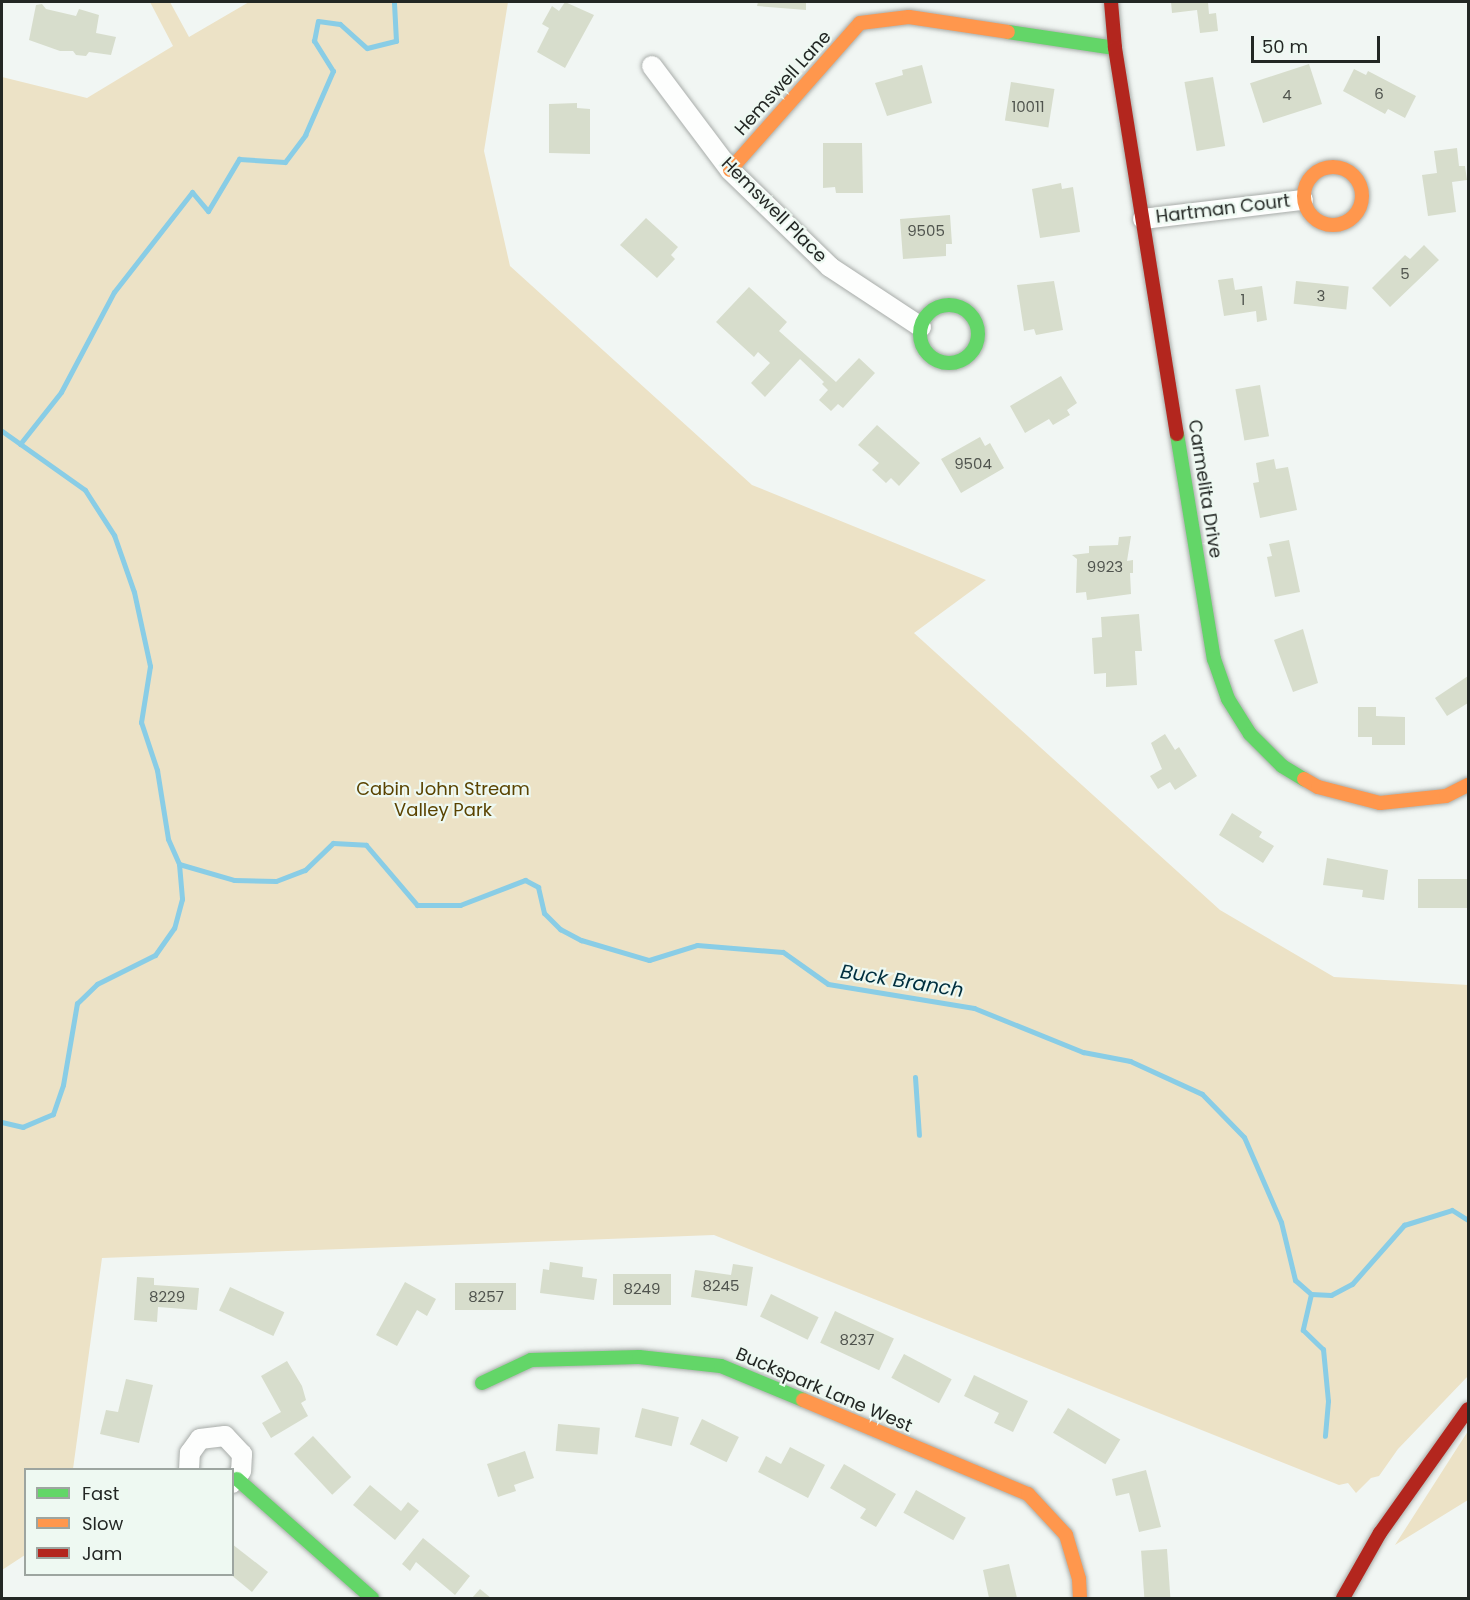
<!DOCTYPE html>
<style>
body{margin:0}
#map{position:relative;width:1470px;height:1600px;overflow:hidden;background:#f1f6f3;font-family:Poppins,sans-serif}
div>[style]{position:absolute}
.green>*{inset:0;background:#ece2c6}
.stream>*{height:5px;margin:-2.5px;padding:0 2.5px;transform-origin:2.5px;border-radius:2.5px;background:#89cde6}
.building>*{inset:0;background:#d7ddcc;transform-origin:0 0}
.roads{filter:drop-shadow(0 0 2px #a8aca9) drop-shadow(0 0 2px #a8aca9)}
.street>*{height:20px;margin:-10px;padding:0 10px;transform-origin:10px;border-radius:10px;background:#fdfefd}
.fast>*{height:14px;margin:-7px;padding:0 7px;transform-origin:7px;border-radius:7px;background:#63d668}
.fast>.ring{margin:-7px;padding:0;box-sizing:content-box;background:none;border:14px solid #63d668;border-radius:50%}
.slow>*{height:14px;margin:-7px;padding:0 7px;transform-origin:7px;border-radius:7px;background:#ff974d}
.slow>.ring{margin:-7px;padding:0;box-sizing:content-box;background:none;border:14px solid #ff974d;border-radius:50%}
.jam>*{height:14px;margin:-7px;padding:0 7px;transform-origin:7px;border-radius:7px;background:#b3261e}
span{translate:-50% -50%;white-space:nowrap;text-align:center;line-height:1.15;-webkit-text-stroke:4.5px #eef9f2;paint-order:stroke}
.number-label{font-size:15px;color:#50544e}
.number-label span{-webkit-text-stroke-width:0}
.street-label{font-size:18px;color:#232724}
.park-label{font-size:18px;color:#5a4301}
.water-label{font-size:20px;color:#002f3e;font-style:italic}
.frame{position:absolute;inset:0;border:3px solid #232724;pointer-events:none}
.legend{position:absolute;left:24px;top:1468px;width:210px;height:108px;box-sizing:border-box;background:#eef9f2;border:2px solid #9da5a0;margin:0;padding:8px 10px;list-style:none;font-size:18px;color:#232724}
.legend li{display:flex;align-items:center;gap:12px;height:30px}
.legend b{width:30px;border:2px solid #9da5a0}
.scale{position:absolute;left:1251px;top:36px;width:129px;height:27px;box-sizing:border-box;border:3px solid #232724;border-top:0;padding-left:8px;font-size:18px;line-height:21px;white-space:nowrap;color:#232724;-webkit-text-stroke:4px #eef9f2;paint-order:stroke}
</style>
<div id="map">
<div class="green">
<i style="clip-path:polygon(150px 2px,170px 2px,189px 37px,249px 2px,508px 2px,484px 151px,510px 266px,752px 485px,986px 580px,914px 633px,1220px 910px,1334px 977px,1468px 985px,1468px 1376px,1398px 1449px,1379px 1476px,1371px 1478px,1356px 1493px,1348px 1483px,1339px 1485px,714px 1235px,102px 1258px,73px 1469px,26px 1470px,25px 1555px,2px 1570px,2px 77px,87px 98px,173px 46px)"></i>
<i style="clip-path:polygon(1468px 1430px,1468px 1500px,1395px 1545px,1468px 1431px)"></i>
</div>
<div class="stream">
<i style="left:2px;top:431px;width:102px;rotate:35.4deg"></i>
<i style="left:85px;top:490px;width:54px;rotate:57.2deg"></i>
<i style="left:114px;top:535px;width:60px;rotate:70.7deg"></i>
<i style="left:134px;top:592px;width:76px;rotate:77.8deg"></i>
<i style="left:150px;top:666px;width:57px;rotate:99.1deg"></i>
<i style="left:141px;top:722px;width:51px;rotate:71.6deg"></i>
<i style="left:157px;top:770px;width:70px;rotate:80.9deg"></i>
<i style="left:168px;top:839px;width:27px;rotate:66deg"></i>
<i style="left:179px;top:864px;width:35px;rotate:85deg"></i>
<i style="left:182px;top:899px;width:30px;rotate:105deg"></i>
<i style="left:174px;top:928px;width:33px;rotate:125deg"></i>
<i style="left:155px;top:955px;width:65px;rotate:153.4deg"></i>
<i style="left:97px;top:984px;width:28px;rotate:136deg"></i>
<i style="left:77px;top:1003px;width:83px;rotate:99.7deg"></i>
<i style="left:63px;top:1085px;width:31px;rotate:109deg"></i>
<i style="left:53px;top:1114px;width:33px;rotate:157deg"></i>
<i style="left:23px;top:1127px;width:22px;rotate:-167deg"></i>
<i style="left:20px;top:444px;width:66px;rotate:-51.7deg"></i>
<i style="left:61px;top:392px;width:113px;rotate:-62.1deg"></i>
<i style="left:114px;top:292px;width:127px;rotate:-52deg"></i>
<i style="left:192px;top:192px;width:25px;rotate:50deg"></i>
<i style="left:208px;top:211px;width:61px;rotate:-59.2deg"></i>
<i style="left:239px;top:159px;width:46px;rotate:3.7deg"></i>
<i style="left:285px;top:162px;width:34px;rotate:-53deg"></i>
<i style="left:305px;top:135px;width:70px;rotate:-66.4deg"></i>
<i style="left:333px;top:71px;width:36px;rotate:-122deg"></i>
<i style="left:314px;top:41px;width:20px;rotate:-79deg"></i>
<i style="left:318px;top:21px;width:22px;rotate:8deg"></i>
<i style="left:340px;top:24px;width:36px;rotate:42deg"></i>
<i style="left:367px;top:48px;width:30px;rotate:-14deg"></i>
<i style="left:396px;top:41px;width:39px;rotate:-93deg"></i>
<i style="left:179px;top:864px;width:57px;rotate:16.2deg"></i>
<i style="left:234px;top:880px;width:42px;rotate:1.4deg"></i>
<i style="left:276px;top:881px;width:31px;rotate:-21deg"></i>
<i style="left:305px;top:870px;width:39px;rotate:-44deg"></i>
<i style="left:333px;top:843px;width:33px;rotate:3deg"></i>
<i style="left:366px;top:845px;width:79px;rotate:49.6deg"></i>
<i style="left:417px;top:905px;width:43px"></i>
<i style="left:460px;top:905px;width:70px;rotate:-21deg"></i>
<i style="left:525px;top:880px;width:15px;rotate:28deg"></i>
<i style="left:538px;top:887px;width:27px;rotate:77deg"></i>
<i style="left:544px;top:913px;width:23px;rotate:45deg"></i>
<i style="left:560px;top:929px;width:24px;rotate:28deg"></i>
<i style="left:581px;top:940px;width:71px;rotate:16.4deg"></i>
<i style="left:649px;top:960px;width:50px;rotate:-17.4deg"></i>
<i style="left:697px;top:945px;width:86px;rotate:4.7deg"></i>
<i style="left:783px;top:952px;width:55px;rotate:35.4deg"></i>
<i style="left:828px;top:984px;width:148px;rotate:9.3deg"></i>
<i style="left:974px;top:1008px;width:118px;rotate:22deg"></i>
<i style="left:1083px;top:1052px;width:48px;rotate:10.8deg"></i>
<i style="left:1130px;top:1061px;width:79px;rotate:24.6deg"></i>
<i style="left:1202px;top:1094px;width:60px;rotate:45.7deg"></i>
<i style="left:1244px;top:1137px;width:93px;rotate:66.5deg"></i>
<i style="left:1281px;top:1222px;width:60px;rotate:76.4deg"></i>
<i style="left:1295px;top:1280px;width:21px;rotate:41deg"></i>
<i style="left:1311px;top:1294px;width:20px;rotate:3deg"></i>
<i style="left:1331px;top:1295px;width:24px;rotate:-28deg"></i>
<i style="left:1352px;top:1284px;width:79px;rotate:-48.6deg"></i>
<i style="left:1404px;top:1225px;width:50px;rotate:-17.4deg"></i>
<i style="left:1452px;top:1210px;width:19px;rotate:32deg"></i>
<i style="left:915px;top:1077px;width:58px;rotate:86.1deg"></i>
<i style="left:1311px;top:1294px;width:37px;rotate:103deg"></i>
<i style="left:1303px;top:1330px;width:28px;rotate:44deg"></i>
<i style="left:1323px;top:1349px;width:52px;rotate:84.5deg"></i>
<i style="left:1328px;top:1401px;width:35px;rotate:95deg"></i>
</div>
<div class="building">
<i style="clip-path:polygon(565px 2px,594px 15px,565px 68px,537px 52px,549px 28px,542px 24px,552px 6px,559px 11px)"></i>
<i style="clip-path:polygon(758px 2px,806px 2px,806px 10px,757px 6px)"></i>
<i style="clip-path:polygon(1171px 2px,1208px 2px,1209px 14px,1216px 13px,1218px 31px,1200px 33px,1197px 10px,1172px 13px)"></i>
<i style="clip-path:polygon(42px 4px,46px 9px,76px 16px,79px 9px,99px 15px,96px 33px,116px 37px,111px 55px,89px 52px,86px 56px,76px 55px,73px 51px,60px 51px,29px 40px,36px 5px)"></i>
<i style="left:1309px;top:64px;width:42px;height:62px;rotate:72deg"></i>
<i style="clip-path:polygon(922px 65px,932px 103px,887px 116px,875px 83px,903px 75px,902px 70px)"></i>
<i style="clip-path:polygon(1354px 69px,1366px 75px,1368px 71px,1416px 96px,1405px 118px,1388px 109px,1385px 114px,1343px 91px)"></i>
<i style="left:1213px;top:77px;width:70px;height:29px;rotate:80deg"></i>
<i style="left:1011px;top:82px;width:44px;height:39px;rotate:9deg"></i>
<i style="clip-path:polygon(577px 103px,577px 108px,590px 109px,590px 154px,549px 153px,549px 104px)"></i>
<i style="clip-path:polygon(823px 143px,862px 143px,863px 193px,836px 193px,835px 187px,823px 188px)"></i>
<i style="clip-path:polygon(1457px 148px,1459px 166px,1465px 166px,1467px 180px,1452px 182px,1456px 212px,1428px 216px,1422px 175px,1437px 173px,1434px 151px)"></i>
<i style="clip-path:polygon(1061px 183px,1062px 189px,1073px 187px,1080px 232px,1040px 238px,1032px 189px)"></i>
<i style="clip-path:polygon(950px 215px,952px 244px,946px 244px,946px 256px,903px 259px,900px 219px)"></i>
<i style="clip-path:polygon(646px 218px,678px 247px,671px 255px,675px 259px,657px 278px,620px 245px)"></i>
<i style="clip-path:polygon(1424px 245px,1439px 260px,1390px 307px,1372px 288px,1405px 255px,1410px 259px)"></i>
<i style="clip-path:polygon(1233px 278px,1235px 290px,1262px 286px,1267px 320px,1257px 322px,1256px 311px,1224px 316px,1218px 280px)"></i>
<i style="clip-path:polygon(1054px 281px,1063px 330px,1036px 335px,1034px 329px,1024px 331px,1017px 285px)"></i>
<i style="left:1296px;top:281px;width:53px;height:23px;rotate:6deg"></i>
<i style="clip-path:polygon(749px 287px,787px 322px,779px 331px,836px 382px,859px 358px,875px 373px,843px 408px,838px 404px,831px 411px,819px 400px,828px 390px,822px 384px,824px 382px,800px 359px,765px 397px,751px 383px,770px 363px,758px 352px,754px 357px,716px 322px)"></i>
<i style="clip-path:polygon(1061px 376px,1077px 403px,1067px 410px,1070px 415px,1053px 425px,1049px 419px,1025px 433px,1010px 406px)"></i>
<i style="left:1260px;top:385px;width:52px;height:25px;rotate:80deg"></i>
<i style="clip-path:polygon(877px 425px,920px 463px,899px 486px,891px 478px,886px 483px,872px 470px,879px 463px,858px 445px)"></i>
<i style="clip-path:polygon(980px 437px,985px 446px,990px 443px,1004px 468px,961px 493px,941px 459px)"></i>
<i style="clip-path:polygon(1274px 459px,1276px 469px,1288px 467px,1297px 510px,1260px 518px,1253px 483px,1259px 482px,1256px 463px)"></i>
<i style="clip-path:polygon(1131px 536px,1127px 561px,1133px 560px,1133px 573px,1130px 573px,1131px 594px,1087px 600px,1086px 592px,1076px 593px,1077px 559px,1072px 555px,1089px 553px,1089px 546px,1118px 545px,1119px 537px)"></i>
<i style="clip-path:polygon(1289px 540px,1300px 592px,1275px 597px,1267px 557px,1272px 556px,1269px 544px)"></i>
<i style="clip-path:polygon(1139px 614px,1142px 651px,1135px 651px,1137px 685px,1106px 687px,1106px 673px,1094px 674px,1092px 638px,1102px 637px,1101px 617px)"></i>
<i style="clip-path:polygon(1303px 629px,1318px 683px,1293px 692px,1274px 640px)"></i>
<i style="clip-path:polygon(1468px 676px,1468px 703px,1447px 716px,1435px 698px)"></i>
<i style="clip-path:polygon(1358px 707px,1376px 707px,1376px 716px,1405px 717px,1405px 745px,1372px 745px,1372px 737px,1358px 737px)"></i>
<i style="clip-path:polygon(1165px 734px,1175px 750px,1179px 747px,1197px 776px,1175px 790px,1170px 782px,1158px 789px,1150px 776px,1162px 769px,1151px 743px)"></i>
<i style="clip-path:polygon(1232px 813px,1262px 832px,1259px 837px,1274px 846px,1263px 863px,1219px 835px)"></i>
<i style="clip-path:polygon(1327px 858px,1388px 870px,1384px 900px,1362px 897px,1363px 890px,1323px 885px)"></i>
<i style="left:1418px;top:879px;width:50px;height:29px"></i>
<i style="clip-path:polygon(550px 1262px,583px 1267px,582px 1277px,597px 1279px,594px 1300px,540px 1293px,543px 1269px,549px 1270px)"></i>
<i style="clip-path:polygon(733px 1264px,753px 1267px,747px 1306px,691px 1297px,695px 1270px,731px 1275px)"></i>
<i style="left:613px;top:1274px;width:58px;height:31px"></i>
<i style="clip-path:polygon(137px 1277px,154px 1278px,154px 1285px,199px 1288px,197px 1310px,158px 1307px,157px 1322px,134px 1320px)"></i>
<i style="clip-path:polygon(405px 1282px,436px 1299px,427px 1316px,417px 1310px,397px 1346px,376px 1335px)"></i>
<i style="left:455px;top:1283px;width:61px;height:27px"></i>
<i style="left:230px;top:1287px;width:60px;height:26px;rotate:25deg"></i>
<i style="left:771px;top:1294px;width:53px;height:25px;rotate:26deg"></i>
<i style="left:835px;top:1311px;width:65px;height:35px;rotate:25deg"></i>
<i style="left:904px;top:1354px;width:54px;height:27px;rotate:28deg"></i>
<i style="clip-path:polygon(287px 1361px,302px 1386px,306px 1400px,301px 1403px,308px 1416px,271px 1438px,262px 1423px,281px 1412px,261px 1376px)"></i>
<i style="clip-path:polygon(974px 1375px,1028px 1401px,1013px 1432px,994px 1423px,999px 1413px,964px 1396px)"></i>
<i style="clip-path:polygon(126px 1379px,153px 1385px,139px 1443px,100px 1434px,106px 1410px,118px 1412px)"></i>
<i style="left:642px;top:1408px;width:38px;height:30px;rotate:14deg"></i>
<i style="left:1068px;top:1408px;width:61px;height:29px;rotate:31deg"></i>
<i style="left:702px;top:1419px;width:41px;height:28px;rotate:26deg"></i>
<i style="left:558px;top:1424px;width:42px;height:27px;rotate:5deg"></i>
<i style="left:313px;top:1436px;width:56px;height:26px;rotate:47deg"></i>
<i style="clip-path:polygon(790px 1447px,825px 1465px,808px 1498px,758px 1472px,766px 1456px,781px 1464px)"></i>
<i style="clip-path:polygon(525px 1451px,534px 1478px,514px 1485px,516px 1491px,498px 1497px,487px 1464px)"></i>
<i style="clip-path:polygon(844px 1464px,896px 1494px,876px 1527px,860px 1518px,866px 1509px,830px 1488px)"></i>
<i style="clip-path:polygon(1146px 1470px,1161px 1527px,1139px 1532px,1129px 1493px,1116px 1496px,1112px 1479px)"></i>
<i style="clip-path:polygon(370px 1485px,401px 1511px,408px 1502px,419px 1511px,395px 1540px,353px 1505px)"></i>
<i style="left:916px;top:1490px;width:57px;height:26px;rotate:29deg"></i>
<i style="clip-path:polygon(423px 1538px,470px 1576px,455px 1595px,416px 1562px,410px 1571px,402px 1564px)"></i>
<i style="clip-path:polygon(232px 1544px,268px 1572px,252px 1592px,230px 1574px)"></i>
<i style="left:1167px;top:1549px;width:49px;height:26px;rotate:86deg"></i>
<i style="clip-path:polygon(1009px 1564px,1017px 1598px,989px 1598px,983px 1570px)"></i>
<i style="clip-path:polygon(480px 1589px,491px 1598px,472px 1598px)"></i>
</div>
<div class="roads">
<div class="street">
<i style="left:652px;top:66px;width:130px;rotate:53.1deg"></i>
<i style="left:730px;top:170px;width:139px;rotate:44.1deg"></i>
<i style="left:830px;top:267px;width:109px;rotate:33.4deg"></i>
<i style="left:1143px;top:219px;width:161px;rotate:-6.8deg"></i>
<i style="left:189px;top:1470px;width:17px;rotate:-87deg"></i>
<i style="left:190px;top:1453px;width:17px;rotate:-54deg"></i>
<i style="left:200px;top:1439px;width:25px;rotate:-7deg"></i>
<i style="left:225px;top:1436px;width:25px;rotate:47deg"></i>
<i style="left:242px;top:1454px;width:17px;rotate:93deg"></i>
<i style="left:241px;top:1471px;width:15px;rotate:127deg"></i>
</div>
<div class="fast">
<i style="left:1008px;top:32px;width:108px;rotate:8.5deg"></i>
<i class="ring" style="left:920px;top:305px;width:44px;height:44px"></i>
<i style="left:1177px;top:434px;width:228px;rotate:80.7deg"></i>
<i style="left:1214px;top:659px;width:42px;rotate:70.7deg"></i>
<i style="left:1228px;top:699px;width:41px;rotate:57.8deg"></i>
<i style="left:1250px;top:734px;width:45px;rotate:45deg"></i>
<i style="left:1282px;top:766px;width:26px;rotate:31deg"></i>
<i style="left:482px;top:1383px;width:54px;rotate:-25.1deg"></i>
<i style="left:531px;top:1360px;width:108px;rotate:-1.6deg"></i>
<i style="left:639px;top:1357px;width:82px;rotate:6.3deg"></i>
<i style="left:721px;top:1366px;width:89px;rotate:22.5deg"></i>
<i style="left:237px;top:1479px;width:180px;rotate:41.4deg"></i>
</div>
<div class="slow">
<i class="ring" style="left:1304px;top:167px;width:44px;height:44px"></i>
<i style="left:730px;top:170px;width:196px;rotate:-48.5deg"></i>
<i style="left:860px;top:23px;width:49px;rotate:-7deg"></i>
<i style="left:909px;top:17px;width:100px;rotate:8.6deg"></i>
<i style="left:1304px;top:779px;width:16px;rotate:30deg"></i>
<i style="left:1318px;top:787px;width:64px;rotate:14.5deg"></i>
<i style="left:1380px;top:803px;width:66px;rotate:-6.1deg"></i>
<i style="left:1446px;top:796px;width:25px;rotate:-27deg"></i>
<i style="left:803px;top:1400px;width:244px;rotate:22.7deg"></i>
<i style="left:1028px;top:1494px;width:56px;rotate:47.2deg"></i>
<i style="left:1066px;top:1535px;width:46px;rotate:73.5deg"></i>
<i style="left:1079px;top:1579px;width:19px;rotate:87deg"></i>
</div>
<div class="jam">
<i style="left:1111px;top:2px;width:46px;rotate:85deg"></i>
<i style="left:1115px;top:48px;width:391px;rotate:80.9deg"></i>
<i style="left:1343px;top:1598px;width:75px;rotate:-60.4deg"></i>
<i style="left:1380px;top:1533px;width:152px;rotate:-54.6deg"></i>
</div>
</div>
<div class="number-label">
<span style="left:1379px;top:94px">6</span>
<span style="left:1287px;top:95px">4</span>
<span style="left:1028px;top:107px">10011</span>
<span style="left:926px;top:231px">9505</span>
<span style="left:1405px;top:274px">5</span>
<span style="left:1321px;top:296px">3</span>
<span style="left:1243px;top:300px">1</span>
<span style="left:973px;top:464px">9504</span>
<span style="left:1105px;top:567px">9923</span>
<span style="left:721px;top:1286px">8245</span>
<span style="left:642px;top:1289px">8249</span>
<span style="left:167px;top:1297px">8229</span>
<span style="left:486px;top:1297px">8257</span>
<span style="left:857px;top:1340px">8237</span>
</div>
<div class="street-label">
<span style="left:783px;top:83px;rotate:-48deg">Hemswell Lane</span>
<span style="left:1223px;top:209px;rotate:-7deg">Hartman Court</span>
<span style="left:774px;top:210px;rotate:45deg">Hemswell Place</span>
<span style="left:1205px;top:489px;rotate:81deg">Carmelita Drive</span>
<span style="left:824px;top:1390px;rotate:23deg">Buckspark Lane West</span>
</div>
<div class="park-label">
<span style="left:443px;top:800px">Cabin John Stream<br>Valley Park</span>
</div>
<div class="water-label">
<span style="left:902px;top:981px;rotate:9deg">Buck Branch</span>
</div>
<div class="frame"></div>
<ul class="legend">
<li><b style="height:8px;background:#63d668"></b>Fast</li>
<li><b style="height:8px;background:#ff974d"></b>Slow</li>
<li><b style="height:8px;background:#b3261e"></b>Jam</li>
</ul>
<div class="scale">50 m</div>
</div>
